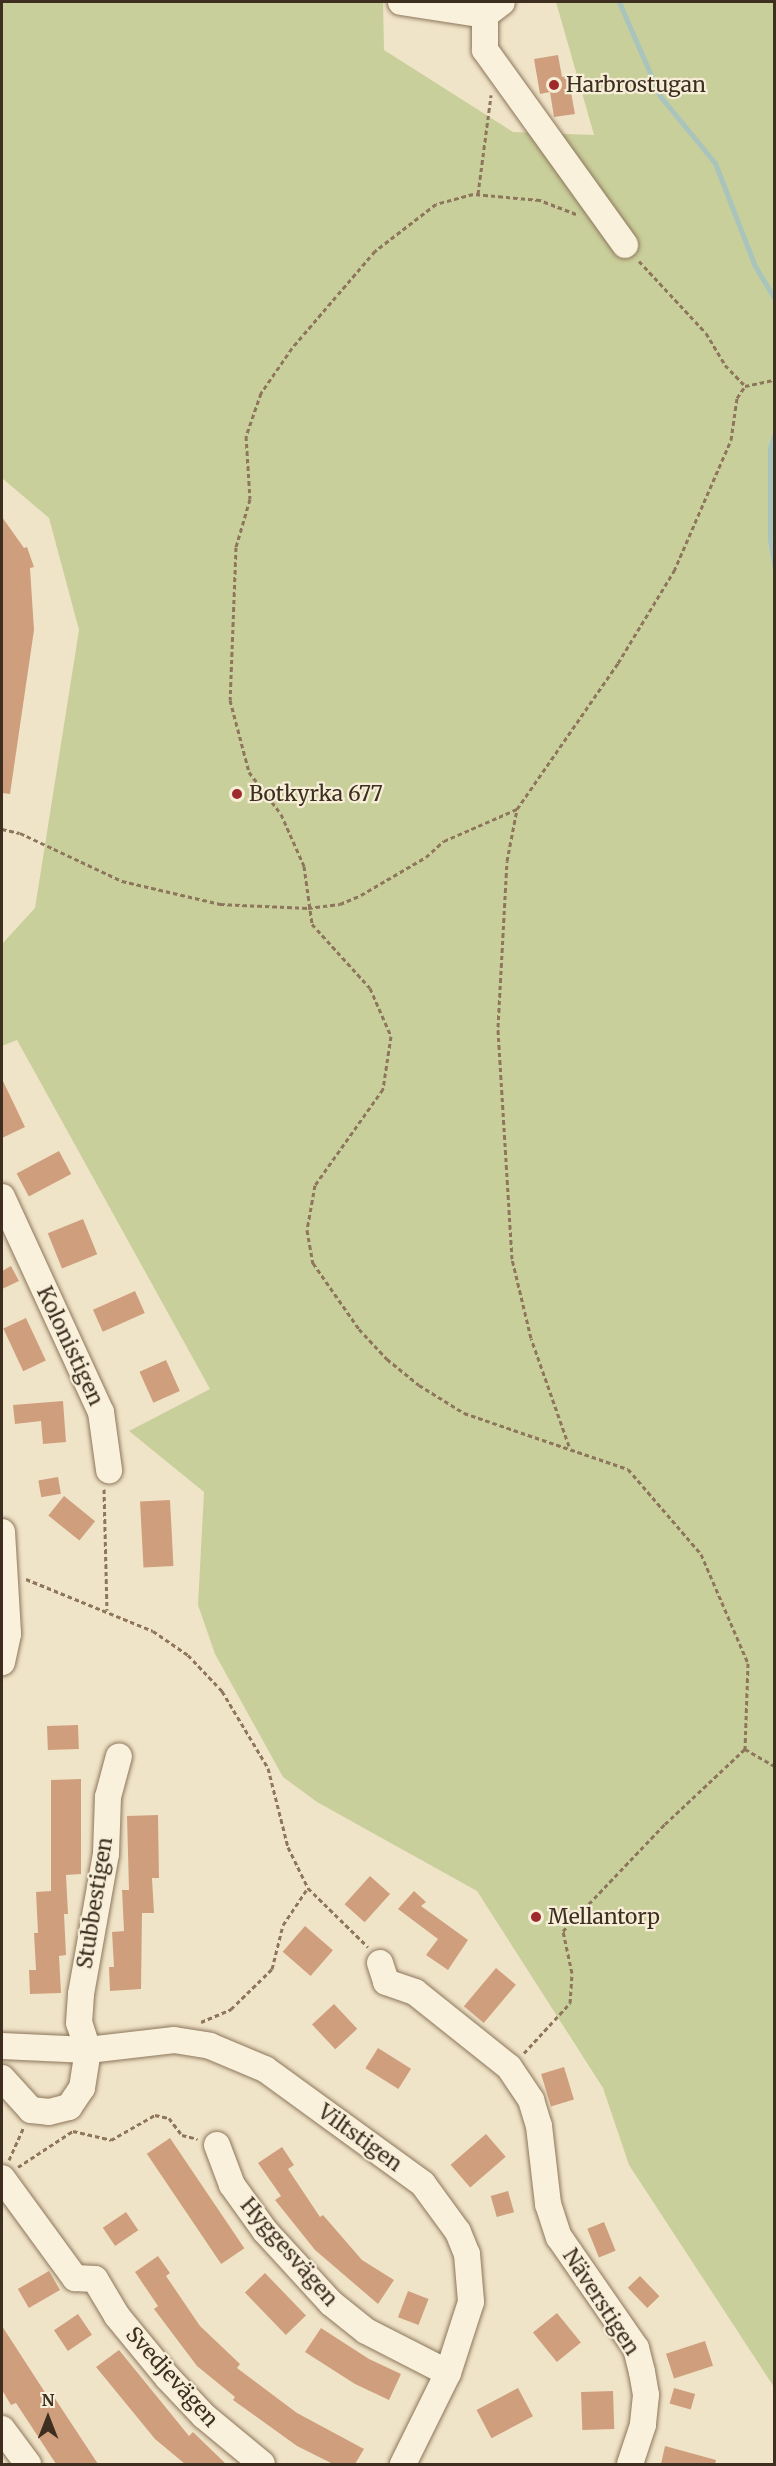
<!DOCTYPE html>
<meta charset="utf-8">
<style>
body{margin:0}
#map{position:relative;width:776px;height:2466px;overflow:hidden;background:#f0e4c8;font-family:Merriweather,serif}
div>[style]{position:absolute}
.green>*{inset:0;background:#c9cf9b}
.water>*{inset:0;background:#a9c4bc}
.stream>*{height:5px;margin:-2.5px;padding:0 2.5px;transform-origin:2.5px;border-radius:2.5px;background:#a9c4bc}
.building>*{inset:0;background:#cf9f7d;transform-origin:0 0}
.path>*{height:3px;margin-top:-1.5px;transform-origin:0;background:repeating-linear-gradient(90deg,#8d765c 0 4.5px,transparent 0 7.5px)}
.roads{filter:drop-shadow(0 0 2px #8d765c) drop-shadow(0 0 2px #8d765c)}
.minor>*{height:26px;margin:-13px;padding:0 13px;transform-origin:13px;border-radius:13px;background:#faf1dc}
.dots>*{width:16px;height:16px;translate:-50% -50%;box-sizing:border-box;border:3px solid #f7eed8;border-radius:50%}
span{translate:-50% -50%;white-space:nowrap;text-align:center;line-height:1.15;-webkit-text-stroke:4.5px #f7eed8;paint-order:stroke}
.poi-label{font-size:21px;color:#3d2e20}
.left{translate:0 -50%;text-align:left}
.street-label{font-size:21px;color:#3d2e20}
.frame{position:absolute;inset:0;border:3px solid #3d2e20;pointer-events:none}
.north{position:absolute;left:18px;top:2388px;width:60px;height:60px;-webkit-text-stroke:4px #f7eed8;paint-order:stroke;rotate:0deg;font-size:16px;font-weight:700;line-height:24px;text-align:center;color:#3d2e20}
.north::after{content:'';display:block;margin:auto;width:21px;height:27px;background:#3d2e20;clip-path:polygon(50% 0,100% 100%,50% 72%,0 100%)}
</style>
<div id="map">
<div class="green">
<i style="clip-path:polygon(2px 2px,383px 2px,384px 50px,513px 132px,594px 135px,556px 2px,774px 2px,774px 428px,768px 447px,768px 542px,774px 578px,774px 2387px,629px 2165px,603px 2088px,477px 1891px,317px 1802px,283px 1777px,215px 1654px,198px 1605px,204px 1492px,129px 1431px,210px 1389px,17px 1040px,2px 1046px,2px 944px,35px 908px,79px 630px,49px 518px,2px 478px)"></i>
</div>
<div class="water">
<i style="clip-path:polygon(774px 428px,774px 578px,768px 542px,768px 447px)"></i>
</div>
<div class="stream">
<i style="left:619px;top:2px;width:103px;rotate:66.4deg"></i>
<i style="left:660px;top:96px;width:87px;rotate:50.6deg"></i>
<i style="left:715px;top:163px;width:110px;rotate:68.8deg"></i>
<i style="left:755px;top:266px;width:37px;rotate:59deg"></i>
</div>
<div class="building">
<i style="clip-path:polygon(558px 55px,562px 77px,568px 76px,575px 114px,554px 117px,550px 92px,540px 94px,534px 59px)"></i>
<i style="clip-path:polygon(2px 517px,24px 548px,27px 547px,34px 567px,30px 568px,34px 630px,10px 794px,2px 793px)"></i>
<i style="clip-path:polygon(2px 1079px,25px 1127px,2px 1138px)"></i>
<i style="left:59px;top:1151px;width:26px;height:48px;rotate:62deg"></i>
<i style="left:83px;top:1219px;width:38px;height:38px;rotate:68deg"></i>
<i style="clip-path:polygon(11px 1266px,19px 1281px,2px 1289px,2px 1271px)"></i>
<i style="left:135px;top:1291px;width:24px;height:46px;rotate:66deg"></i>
<i style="left:26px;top:1318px;width:47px;height:25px;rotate:65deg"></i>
<i style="left:166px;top:1360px;width:34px;height:29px;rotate:66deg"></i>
<i style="clip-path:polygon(63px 1401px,66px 1442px,43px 1444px,41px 1421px,15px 1424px,13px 1405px)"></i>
<i style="left:58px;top:1477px;width:17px;height:20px;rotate:80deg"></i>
<i style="left:64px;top:1496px;width:40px;height:25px;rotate:39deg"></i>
<i style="left:170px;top:1500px;width:66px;height:30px;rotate:87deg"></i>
<i style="left:78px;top:1725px;width:24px;height:31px;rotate:88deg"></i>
<i style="clip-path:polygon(81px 1779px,81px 1874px,66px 1875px,68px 1914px,64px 1914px,66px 1955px,59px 1956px,61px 1993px,30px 1994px,29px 1970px,36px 1970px,34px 1933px,38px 1933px,36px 1892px,51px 1891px,51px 1780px)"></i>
<i style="clip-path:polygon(158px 1815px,159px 1878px,152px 1878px,154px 1913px,142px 1913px,141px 1989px,110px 1991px,109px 1967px,114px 1967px,112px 1932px,124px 1931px,122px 1890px,129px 1890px,127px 1816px)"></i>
<i style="left:370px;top:1876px;width:27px;height:38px;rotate:42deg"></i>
<i style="clip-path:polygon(414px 1891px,426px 1902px,421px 1906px,468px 1940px,448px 1970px,426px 1955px,438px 1939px,398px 1909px)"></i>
<i style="left:305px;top:1926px;width:37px;height:34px;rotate:41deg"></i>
<i style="left:496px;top:1968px;width:26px;height:50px;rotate:40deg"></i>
<i style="left:334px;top:2004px;width:34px;height:30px;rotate:47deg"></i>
<i style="left:378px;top:2048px;width:39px;height:24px;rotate:32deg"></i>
<i style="left:564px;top:2067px;width:34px;height:24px;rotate:73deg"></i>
<i style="left:486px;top:2134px;width:30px;height:47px;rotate:49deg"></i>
<i style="left:170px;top:2138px;width:133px;height:28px;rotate:56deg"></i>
<i style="clip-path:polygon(282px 2147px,294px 2165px,288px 2169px,320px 2217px,323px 2215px,362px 2260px,394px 2280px,378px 2304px,315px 2250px,275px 2200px,281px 2196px,258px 2163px)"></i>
<i style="left:508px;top:2191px;width:22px;height:18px;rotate:74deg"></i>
<i style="left:126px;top:2212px;width:22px;height:28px;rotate:56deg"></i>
<i style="left:604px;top:2222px;width:31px;height:18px;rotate:68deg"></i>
<i style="clip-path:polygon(158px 2256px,170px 2273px,166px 2276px,200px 2326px,240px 2364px,237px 2368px,297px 2413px,364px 2449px,355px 2464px,333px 2464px,297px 2446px,233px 2400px,235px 2397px,197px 2366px,154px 2309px,158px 2306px,135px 2272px)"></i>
<i style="left:49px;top:2271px;width:22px;height:36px;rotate:60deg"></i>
<i style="left:265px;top:2273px;width:59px;height:28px;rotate:46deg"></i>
<i style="left:640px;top:2276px;width:28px;height:17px;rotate:46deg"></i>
<i style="left:408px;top:2291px;width:22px;height:28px;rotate:21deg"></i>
<i style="left:557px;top:2313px;width:38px;height:31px;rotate:51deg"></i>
<i style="left:78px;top:2314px;width:25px;height:29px;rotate:56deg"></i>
<i style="clip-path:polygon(2px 2326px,48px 2397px,52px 2394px,98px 2464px,56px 2464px,16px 2403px,11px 2405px,2px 2390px)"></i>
<i style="clip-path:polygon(321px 2328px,369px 2359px,401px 2374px,389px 2400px,355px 2384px,305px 2352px)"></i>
<i style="left:705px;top:2341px;width:26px;height:41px;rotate:72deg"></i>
<i style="clip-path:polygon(119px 2350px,189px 2436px,193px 2432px,226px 2464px,185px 2464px,155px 2439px,96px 2367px)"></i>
<i style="left:518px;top:2388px;width:32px;height:47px;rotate:62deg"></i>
<i style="left:674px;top:2388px;width:22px;height:16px;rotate:16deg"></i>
<i style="left:613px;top:2391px;width:38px;height:32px;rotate:88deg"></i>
<i style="clip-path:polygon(665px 2446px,716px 2460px,715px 2464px,661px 2464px)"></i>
</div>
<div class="path">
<i style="left:478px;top:194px;width:100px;rotate:-82.5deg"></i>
<i style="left:576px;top:214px;width:39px;rotate:-159deg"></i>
<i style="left:540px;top:200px;width:67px;rotate:-174.9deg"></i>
<i style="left:473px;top:194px;width:38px;rotate:165deg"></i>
<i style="left:436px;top:204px;width:77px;rotate:142.4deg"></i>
<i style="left:375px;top:251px;width:128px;rotate:130.6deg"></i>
<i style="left:292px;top:348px;width:55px;rotate:124.6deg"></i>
<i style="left:261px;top:393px;width:46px;rotate:109.2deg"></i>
<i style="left:246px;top:436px;width:63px;rotate:86.4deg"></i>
<i style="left:250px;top:499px;width:50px;rotate:106.3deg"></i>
<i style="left:236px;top:547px;width:153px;rotate:92.2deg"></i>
<i style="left:230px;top:700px;width:74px;rotate:75.2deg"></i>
<i style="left:249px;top:772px;width:53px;rotate:52.7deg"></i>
<i style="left:281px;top:814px;width:57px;rotate:66.1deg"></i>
<i style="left:304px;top:866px;width:59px;rotate:82.1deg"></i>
<i style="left:312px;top:924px;width:86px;rotate:47.8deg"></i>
<i style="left:370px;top:988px;width:52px;rotate:66.4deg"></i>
<i style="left:391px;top:1036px;width:54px;rotate:98.6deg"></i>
<i style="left:383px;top:1089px;width:118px;rotate:125.3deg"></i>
<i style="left:315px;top:1185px;width:46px;rotate:100.1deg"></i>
<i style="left:307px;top:1230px;width:34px;rotate:80deg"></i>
<i style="left:313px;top:1263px;width:80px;rotate:55.1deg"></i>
<i style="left:359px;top:1329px;width:41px;rotate:47deg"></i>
<i style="left:387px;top:1359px;width:41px;rotate:39.1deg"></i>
<i style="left:419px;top:1385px;width:53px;rotate:31.9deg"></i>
<i style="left:464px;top:1413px;width:173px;rotate:18.9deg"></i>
<i style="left:628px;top:1469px;width:112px;rotate:49.3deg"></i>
<i style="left:701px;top:1554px;width:119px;rotate:66.7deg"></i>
<i style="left:748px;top:1663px;width:86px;rotate:92deg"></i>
<i style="left:745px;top:1749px;width:34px;rotate:30deg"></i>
<i style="left:639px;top:261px;width:98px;rotate:47.1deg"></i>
<i style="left:706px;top:333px;width:37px;rotate:59deg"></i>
<i style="left:725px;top:365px;width:29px;rotate:46deg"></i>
<i style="left:2px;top:829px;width:18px;rotate:13deg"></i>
<i style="left:20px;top:833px;width:113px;rotate:25.2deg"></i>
<i style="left:122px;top:881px;width:101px;rotate:13.2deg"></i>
<i style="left:220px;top:904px;width:88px;rotate:2.6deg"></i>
<i style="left:308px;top:908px;width:32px;rotate:-7deg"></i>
<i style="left:340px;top:904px;width:23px;rotate:-23deg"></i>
<i style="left:361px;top:895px;width:75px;rotate:-30.3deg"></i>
<i style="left:426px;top:857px;width:24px;rotate:-42deg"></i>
<i style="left:444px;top:841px;width:80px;rotate:-23.7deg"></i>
<i style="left:569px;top:1446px;width:114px;rotate:-109.4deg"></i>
<i style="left:531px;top:1338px;width:81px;rotate:-103.5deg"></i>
<i style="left:512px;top:1259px;width:232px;rotate:-93.5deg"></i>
<i style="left:498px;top:1027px;width:166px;rotate:-86.9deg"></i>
<i style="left:507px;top:861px;width:53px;rotate:-79.1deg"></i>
<i style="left:517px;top:809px;width:178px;rotate:-55.3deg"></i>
<i style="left:618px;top:663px;width:108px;rotate:-58.7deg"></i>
<i style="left:674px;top:571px;width:143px;rotate:-66.5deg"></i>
<i style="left:731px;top:440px;width:42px;rotate:-81.9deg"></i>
<i style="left:737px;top:398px;width:14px;rotate:-56deg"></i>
<i style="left:745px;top:386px;width:30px;rotate:-12deg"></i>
<i style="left:104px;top:1489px;width:121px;rotate:88.6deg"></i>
<i style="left:26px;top:1579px;width:137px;rotate:22.3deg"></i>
<i style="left:153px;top:1631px;width:42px;rotate:34.4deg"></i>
<i style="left:188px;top:1655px;width:50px;rotate:46.6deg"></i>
<i style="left:222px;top:1691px;width:90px;rotate:59.1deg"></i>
<i style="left:268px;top:1768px;width:81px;rotate:75.8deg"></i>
<i style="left:288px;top:1847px;width:46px;rotate:64deg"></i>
<i style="left:308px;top:1888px;width:84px;rotate:44.5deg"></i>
<i style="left:201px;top:2022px;width:33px;rotate:-23deg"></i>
<i style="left:231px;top:2009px;width:57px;rotate:-44.3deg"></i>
<i style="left:272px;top:1969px;width:45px;rotate:-76deg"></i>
<i style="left:283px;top:1925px;width:43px;rotate:-56.3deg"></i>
<i style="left:524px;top:2053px;width:68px;rotate:-47.4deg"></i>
<i style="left:570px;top:2003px;width:30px;rotate:-86deg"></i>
<i style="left:572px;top:1973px;width:43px;rotate:-102.1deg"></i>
<i style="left:563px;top:1931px;width:148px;rotate:-46.4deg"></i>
<i style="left:665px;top:1824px;width:110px;rotate:-43.2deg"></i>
<i style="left:9px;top:2160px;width:35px;rotate:-66deg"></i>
<i style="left:18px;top:2167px;width:66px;rotate:-33.2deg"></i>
<i style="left:73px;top:2131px;width:39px;rotate:13deg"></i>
<i style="left:111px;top:2140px;width:51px;rotate:-29.6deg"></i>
<i style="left:155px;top:2115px;width:14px;rotate:12deg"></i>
<i style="left:169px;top:2118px;width:21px;rotate:53deg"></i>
<i style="left:182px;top:2135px;width:16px;rotate:14deg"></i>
</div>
<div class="roads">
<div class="minor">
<i style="left:401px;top:2px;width:85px;rotate:8.8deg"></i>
<i style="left:485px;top:15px;width:21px;rotate:-37deg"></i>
<i style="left:485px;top:15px;width:35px;rotate:90deg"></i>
<i style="left:485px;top:50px;width:240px;rotate:54.3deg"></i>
<i style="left:2px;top:1197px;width:237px;rotate:65.3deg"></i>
<i style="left:101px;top:1412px;width:59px;rotate:82.1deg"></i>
<i style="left:2px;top:1532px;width:102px;rotate:86.6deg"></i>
<i style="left:8px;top:1634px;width:29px;rotate:102deg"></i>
<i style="left:380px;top:1963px;width:20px;rotate:72deg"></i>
<i style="left:386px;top:1982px;width:31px;rotate:19deg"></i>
<i style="left:415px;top:1992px;width:120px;rotate:38.6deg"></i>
<i style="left:509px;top:2067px;width:40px;rotate:56deg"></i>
<i style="left:531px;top:2100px;width:27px;rotate:73deg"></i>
<i style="left:539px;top:2126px;width:79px;rotate:83.4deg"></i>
<i style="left:548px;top:2204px;width:35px;rotate:72deg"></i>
<i style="left:559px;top:2237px;width:135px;rotate:55.3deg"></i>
<i style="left:636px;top:2348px;width:25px;rotate:76deg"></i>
<i style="left:642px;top:2372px;width:23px;rotate:80deg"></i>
<i style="left:646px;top:2395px;width:30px;rotate:96deg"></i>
<i style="left:643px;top:2425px;width:41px;rotate:108.4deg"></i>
<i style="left:2px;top:2046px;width:86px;rotate:2.7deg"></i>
<i style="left:88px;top:2050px;width:87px;rotate:-6.6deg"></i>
<i style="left:174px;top:2040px;width:36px;rotate:9deg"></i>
<i style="left:210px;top:2046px;width:60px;rotate:22.7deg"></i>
<i style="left:265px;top:2069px;width:195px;rotate:36deg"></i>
<i style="left:423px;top:2184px;width:59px;rotate:53.9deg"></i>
<i style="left:458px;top:2232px;width:24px;rotate:68deg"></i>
<i style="left:467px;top:2254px;width:48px;rotate:85.2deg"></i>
<i style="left:471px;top:2302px;width:75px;rotate:107.9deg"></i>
<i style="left:448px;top:2373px;width:102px;rotate:116.3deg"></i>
<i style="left:2px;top:2078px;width:43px;rotate:47.8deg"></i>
<i style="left:31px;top:2110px;width:18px;rotate:6deg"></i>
<i style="left:49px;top:2112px;width:21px;rotate:-14deg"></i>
<i style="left:69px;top:2107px;width:23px;rotate:-56deg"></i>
<i style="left:82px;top:2088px;width:38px;rotate:-81deg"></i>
<i style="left:88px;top:2050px;width:28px;rotate:-108deg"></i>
<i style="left:79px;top:2023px;width:29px;rotate:-86deg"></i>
<i style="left:81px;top:1994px;width:142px;rotate:-79.9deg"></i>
<i style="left:106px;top:1854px;width:57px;rotate:-88deg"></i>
<i style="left:108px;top:1797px;width:42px;rotate:-75deg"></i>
<i style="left:217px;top:2145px;width:43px;rotate:69.4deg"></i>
<i style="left:232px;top:2185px;width:57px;rotate:54.3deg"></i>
<i style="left:265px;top:2231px;width:98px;rotate:47.5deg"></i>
<i style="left:331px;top:2303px;width:45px;rotate:38.7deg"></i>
<i style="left:366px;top:2331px;width:92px;rotate:27.1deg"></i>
<i style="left:2px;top:2178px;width:124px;rotate:53.9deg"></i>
<i style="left:75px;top:2278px;width:20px;rotate:3deg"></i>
<i style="left:95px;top:2279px;width:43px;rotate:59.3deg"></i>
<i style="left:117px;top:2316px;width:80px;rotate:50.6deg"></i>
<i style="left:168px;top:2378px;width:52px;rotate:46.5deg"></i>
<i style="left:204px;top:2416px;width:75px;rotate:39.6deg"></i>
<i style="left:2px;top:2429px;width:44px;rotate:53.4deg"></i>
</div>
</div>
<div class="dots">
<i style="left:554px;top:85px;background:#9e2a2b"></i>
<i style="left:237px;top:794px;background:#9e2a2b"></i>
<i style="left:536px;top:1917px;background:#9e2a2b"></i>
</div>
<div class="poi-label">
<span class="left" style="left:566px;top:85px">Harbrostugan</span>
<span class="left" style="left:249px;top:794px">Botkyrka 677</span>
<span class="left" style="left:548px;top:1917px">Mellantorp</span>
</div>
<div class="street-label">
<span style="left:70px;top:1346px;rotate:65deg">Kolonistigen</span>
<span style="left:95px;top:1903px;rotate:-81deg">Stubbestigen</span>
<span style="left:360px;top:2138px;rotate:36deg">Viltstigen</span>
<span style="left:289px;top:2252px;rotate:49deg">Hyggesvägen</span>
<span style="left:601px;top:2302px;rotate:57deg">Näverstigen</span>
<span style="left:172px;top:2377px;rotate:48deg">Svedjevägen</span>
</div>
<div class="frame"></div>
<div class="north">N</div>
</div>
